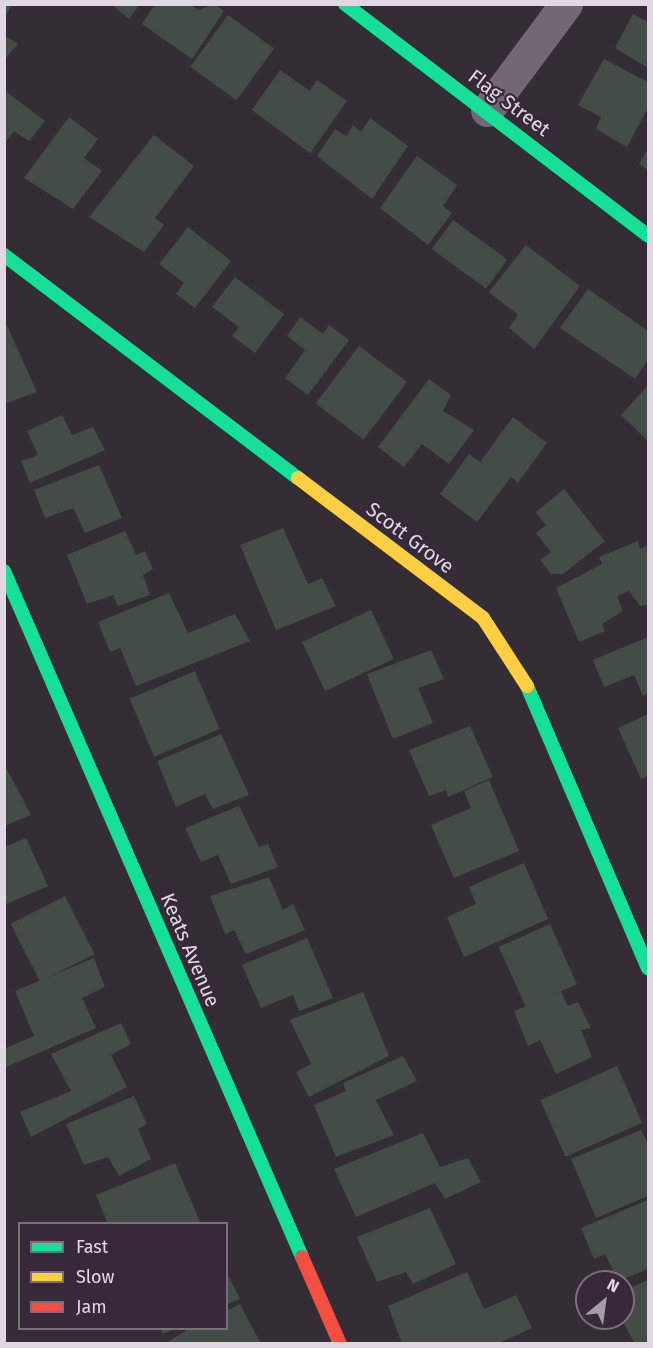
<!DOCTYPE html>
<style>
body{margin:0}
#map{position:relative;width:653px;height:1348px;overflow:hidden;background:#352d36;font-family:"Fira Sans",sans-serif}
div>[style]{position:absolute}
.building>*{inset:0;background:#434c47;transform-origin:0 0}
.street>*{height:33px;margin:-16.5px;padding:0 16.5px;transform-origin:16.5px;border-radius:16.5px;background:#736775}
.fast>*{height:14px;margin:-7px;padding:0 7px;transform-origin:7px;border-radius:7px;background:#16e098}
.slow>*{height:14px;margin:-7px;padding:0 7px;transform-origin:7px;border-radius:7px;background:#ffcf43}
.jam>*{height:14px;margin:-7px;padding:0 7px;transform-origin:7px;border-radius:7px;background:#f24e42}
span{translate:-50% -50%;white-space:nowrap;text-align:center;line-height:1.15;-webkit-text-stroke:4.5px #38293a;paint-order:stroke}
.street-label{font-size:20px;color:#e1d7e2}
.frame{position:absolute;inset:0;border:6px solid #e1d7e2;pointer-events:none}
.legend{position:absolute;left:18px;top:1222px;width:210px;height:108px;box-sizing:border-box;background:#38293a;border:2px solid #7c6f7d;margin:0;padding:8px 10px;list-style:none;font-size:18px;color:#e1d7e2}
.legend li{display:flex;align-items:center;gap:12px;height:30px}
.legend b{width:30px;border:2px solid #7c6f7d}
.north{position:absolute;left:575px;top:1270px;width:60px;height:60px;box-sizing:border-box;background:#38293a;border:2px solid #7c6f7d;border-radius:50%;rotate:29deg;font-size:16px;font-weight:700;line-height:24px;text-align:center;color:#e1d7e2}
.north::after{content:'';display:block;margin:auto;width:21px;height:27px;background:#a59ca6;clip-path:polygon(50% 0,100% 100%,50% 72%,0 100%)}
</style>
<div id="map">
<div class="building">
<i style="clip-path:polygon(4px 4px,13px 4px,4px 18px)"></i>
<i style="clip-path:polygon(111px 4px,140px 4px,129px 19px)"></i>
<i style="clip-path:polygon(155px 4px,191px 4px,198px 10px,214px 4px,224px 11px,192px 59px,142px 24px)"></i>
<i style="clip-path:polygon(633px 14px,648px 22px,648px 68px,615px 48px)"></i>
<i style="left:228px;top:15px;width:57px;height:64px;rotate:36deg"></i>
<i style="clip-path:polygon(4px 35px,18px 44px,4px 60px)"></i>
<i style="clip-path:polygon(604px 59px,648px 82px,648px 108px,627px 147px,596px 129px,601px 117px,578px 105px)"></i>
<i style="clip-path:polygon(280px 70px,310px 91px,317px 80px,347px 101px,310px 153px,252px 110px)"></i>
<i style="clip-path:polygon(4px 90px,45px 121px,29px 141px,14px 131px,4px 144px)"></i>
<i style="clip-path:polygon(69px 117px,98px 139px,84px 158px,102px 171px,73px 209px,24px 178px)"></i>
<i style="clip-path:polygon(370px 118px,408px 146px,372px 199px,317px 156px,335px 129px,346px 136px,353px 125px,361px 132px)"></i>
<i style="clip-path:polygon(154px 135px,194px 166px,155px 218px,164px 225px,144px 252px,89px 217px)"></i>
<i style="clip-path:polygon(646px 152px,648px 153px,648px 170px,639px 164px)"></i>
<i style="clip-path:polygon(417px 156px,457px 185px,443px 206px,452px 213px,428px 245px,380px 208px)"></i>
<i style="left:453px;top:220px;width:67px;height:36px;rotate:36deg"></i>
<i style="clip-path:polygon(188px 227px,231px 261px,195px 308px,176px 294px,184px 283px,159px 264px)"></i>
<i style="clip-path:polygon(526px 245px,580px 286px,534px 349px,509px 328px,518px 315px,489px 292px)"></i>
<i style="clip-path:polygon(235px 277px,284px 314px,255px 353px,232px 336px,239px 327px,212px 307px)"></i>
<i style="clip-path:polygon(588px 289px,648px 331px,648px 360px,635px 379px,560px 328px)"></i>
<i style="clip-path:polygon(300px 317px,323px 334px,329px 325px,349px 340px,308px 395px,285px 378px,305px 350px,287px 336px)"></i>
<i style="clip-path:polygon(4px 319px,37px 392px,4px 404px)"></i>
<i style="left:359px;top:346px;width:60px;height:72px;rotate:37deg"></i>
<i style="clip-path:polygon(429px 379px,451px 395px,443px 411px,474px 430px,449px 464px,422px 444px,404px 467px,378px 447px)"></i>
<i style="clip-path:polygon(648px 385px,648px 441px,621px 415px)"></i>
<i style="clip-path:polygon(62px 415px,72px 435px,93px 427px,105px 450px,30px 483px,21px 461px,38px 455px,27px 431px)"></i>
<i style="clip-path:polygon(513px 417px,547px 443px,518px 483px,511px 477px,477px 522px,440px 494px,469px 454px,480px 462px)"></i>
<i style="clip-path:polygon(99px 465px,122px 518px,85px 533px,73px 508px,45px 518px,34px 490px)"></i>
<i style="clip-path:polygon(564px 489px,605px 541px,563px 574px,551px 574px,540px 560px,551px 552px,536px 533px,546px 525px,536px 512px)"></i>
<i style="clip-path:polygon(283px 528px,308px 584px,322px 578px,336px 606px,276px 630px,240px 545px)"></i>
<i style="clip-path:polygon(125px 531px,136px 555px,145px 551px,153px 569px,143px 575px,150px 595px,118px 606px,113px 595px,87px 604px,67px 555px)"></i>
<i style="clip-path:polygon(638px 541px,640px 549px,648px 545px,648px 605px,640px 606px,629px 591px,617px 596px,623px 611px,602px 624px,605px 631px,579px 642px,556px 588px,602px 564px,599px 557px)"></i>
<i style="clip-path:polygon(169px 593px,188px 633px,235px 614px,250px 641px,136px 686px,120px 648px,110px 652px,98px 622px)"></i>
<i style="left:371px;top:610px;width:54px;height:76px;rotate:65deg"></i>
<i style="clip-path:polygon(648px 637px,648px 694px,643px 696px,634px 675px,604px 687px,593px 660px)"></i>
<i style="clip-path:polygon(431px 650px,444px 679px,418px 688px,433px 723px,393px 739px,367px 674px)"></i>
<i style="left:195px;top:671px;width:63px;height:71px;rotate:67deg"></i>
<i style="clip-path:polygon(648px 714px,648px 776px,641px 779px,618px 728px)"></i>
<i style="clip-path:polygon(470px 726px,493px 777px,448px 797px,446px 790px,429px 796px,409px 750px)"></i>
<i style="clip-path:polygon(221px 734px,249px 795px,213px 809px,205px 794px,176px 807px,157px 761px)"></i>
<i style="clip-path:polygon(4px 764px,31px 815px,4px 826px)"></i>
<i style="clip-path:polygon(489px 780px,519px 851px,454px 878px,431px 825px,471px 808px,464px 791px)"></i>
<i style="clip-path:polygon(239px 806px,259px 847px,268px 844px,278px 867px,231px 884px,218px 855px,201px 862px,185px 828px)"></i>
<i style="clip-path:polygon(26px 838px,48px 886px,4px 905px,4px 847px)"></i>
<i style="clip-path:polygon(524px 863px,548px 919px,464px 957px,447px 917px,476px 904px,469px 887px)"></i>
<i style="clip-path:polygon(269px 877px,283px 910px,293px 904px,305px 930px,246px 954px,234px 930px,225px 934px,210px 896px)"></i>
<i style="left:65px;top:896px;width:65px;height:61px;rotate:63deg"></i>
<i style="left:550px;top:924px;width:66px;height:56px;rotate:66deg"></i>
<i style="clip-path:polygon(307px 938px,333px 998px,299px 1011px,293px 995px,261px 1008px,242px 965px)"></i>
<i style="clip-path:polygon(94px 958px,105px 987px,82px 998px,96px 1028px,4px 1068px,4px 1049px,34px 1036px,15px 991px)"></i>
<i style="clip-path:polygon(561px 991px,568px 1006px,578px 1002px,591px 1028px,581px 1030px,592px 1057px,556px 1074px,540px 1040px,528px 1046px,514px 1011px)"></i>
<i style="clip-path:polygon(363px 992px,389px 1056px,309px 1097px,296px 1072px,311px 1064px,290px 1020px)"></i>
<i style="clip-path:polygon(121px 1023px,131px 1044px,111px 1055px,127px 1087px,31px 1137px,20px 1112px,71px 1091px,51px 1054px)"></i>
<i style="clip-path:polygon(403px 1056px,417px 1081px,376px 1100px,394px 1135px,336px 1157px,314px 1105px,346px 1091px,343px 1083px)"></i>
<i style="left:617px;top:1066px;width:62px;height:84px;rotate:66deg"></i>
<i style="clip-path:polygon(134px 1096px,147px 1124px,138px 1129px,151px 1159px,119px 1176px,108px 1157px,84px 1165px,66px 1124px)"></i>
<i style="clip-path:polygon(641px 1130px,648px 1144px,648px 1196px,596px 1218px,571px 1159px)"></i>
<i style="clip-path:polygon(423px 1133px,440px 1167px,468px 1158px,481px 1182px,445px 1199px,435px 1183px,356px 1217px,334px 1169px)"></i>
<i style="clip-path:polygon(175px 1163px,201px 1224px,108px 1224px,96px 1195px)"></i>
<i style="clip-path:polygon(648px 1200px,648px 1269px,618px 1281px,605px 1254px,594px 1259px,581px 1228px)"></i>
<i style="clip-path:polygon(430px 1208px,456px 1264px,413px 1284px,406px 1272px,377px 1282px,357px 1237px)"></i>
<i style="clip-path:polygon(226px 1271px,240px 1299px,226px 1305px)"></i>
<i style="clip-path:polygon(467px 1272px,484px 1309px,516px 1295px,532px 1328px,497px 1344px,402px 1344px,388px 1306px)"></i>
<i style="clip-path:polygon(648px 1280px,648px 1344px,635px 1344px,621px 1318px,623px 1291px)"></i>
<i style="clip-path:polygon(240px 1304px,261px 1344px,165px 1344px,190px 1328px,226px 1328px,226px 1311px)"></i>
<i style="clip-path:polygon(160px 1328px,175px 1328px,163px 1334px)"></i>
</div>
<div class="street">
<i style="left:487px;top:110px;width:132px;rotate:-53.3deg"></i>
</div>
<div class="fast">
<i style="left:345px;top:4px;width:382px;rotate:37.4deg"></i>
<i style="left:4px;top:255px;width:369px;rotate:37.2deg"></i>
<i style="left:4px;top:571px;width:748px;rotate:66.52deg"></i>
<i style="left:527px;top:686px;width:307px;rotate:66.8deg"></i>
</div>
<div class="slow">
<i style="left:298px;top:478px;width:232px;rotate:37.1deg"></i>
<i style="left:483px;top:618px;width:81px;rotate:57.1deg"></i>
</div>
<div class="jam">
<i style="left:302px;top:1257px;width:95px;rotate:66.4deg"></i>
</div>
<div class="street-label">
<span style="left:509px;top:103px;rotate:37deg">Flag Street</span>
<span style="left:410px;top:538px;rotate:37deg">Scott Grove</span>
<span style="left:190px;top:950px;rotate:67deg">Keats Avenue</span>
</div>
<div class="frame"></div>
<ul class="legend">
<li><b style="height:8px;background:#16e098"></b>Fast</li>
<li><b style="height:8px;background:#ffcf43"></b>Slow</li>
<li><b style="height:8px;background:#f24e42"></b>Jam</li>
</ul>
<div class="north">N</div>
</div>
